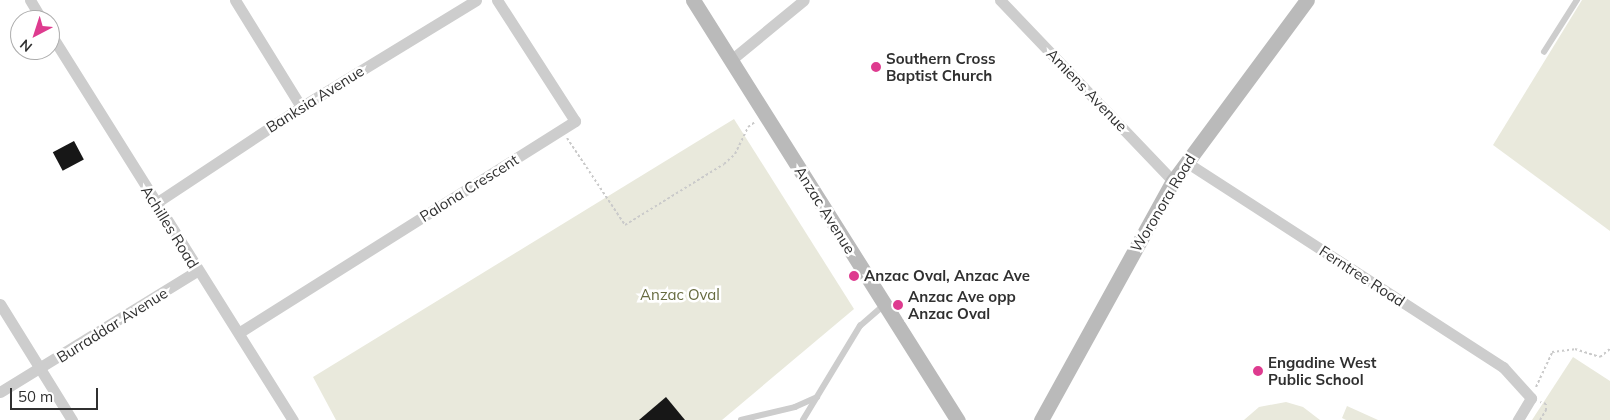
<!DOCTYPE html>
<style>
body{margin:0}
#map{position:relative;width:1610px;height:420px;overflow:hidden;background:#fff;font-family:Mulish,sans-serif}
div>[style]{position:absolute}
.green>*{inset:0;background:#e9e9dc}
.building>*{inset:0;background:#171717;transform-origin:0 0}
.path>*{height:2px;margin-top:-1px;transform-origin:0;background:repeating-linear-gradient(90deg,#cacaca 0 2.5px,transparent 0 5px)}
.lane>*{height:5.5px;margin:-2.75px;padding:0 2.75px;transform-origin:2.75px;border-radius:2.75px;background:#cdcdcd}
.street>*{height:11px;margin:-5.5px;padding:0 5.5px;transform-origin:5.5px;border-radius:5.5px;background:#cdcdcd}
.secondary>*{height:15px;margin:-7.5px;padding:0 7.5px;transform-origin:7.5px;border-radius:7.5px;background:#bababa}
.dots>*{width:14px;height:14px;translate:-50% -50%;box-sizing:border-box;border:2px solid #fff;border-radius:50%}
span{translate:-50% -50%;white-space:nowrap;text-align:center;line-height:1.15;-webkit-text-stroke:5px #fff;paint-order:stroke}
.poi-label{font-size:15px;color:#303030;font-weight:700}
.left{translate:0 -50%;text-align:left}
.street-label{font-size:15px;color:#303030}
.park-label{font-size:15px;color:#666a3f}
.north{position:absolute;left:10px;top:10px;width:50px;height:50px;box-sizing:border-box;background:#fff;border:1px solid #acacac;border-radius:50%;rotate:220deg;font-size:14px;font-weight:700;line-height:20px;text-align:center;color:#303030}
.north::after{content:'';display:block;margin:auto;width:18px;height:22px;background:#de3b8f;clip-path:polygon(50% 0,100% 100%,50% 72%,0 100%)}
.scale{position:absolute;left:10px;top:388px;width:88px;height:22px;box-sizing:border-box;border:2px solid #303030;border-top:0;padding-left:6px;font-size:15px;line-height:18px;white-space:nowrap;color:#303030;-webkit-text-stroke:4px #fff;paint-order:stroke}
</style>
<div id="map">
<div class="green">
<i style="clip-path:polygon(1582px 0,1610px 0,1610px 231px,1493px 145px)"></i>
<i style="clip-path:polygon(734px 119px,854px 309px,722px 420px,336px 420px,313px 377px)"></i>
<i style="clip-path:polygon(1573px 357px,1610px 381px,1610px 420px,1532px 420px)"></i>
<i style="clip-path:polygon(1286px 402px,1303px 407px,1320px 420px,1244px 420px,1259px 407px)"></i>
<i style="clip-path:polygon(1347px 406px,1378px 420px,1346px 420px,1342px 418px)"></i>
</div>
<div class="building">
<i style="left:74px;top:141px;width:21px;height:24px;rotate:62deg"></i>
<i style="clip-path:polygon(666px 397px,685px 420px,639px 420px)"></i>
</div>
<div class="path">
<i style="left:567px;top:138px;width:105px;rotate:56.3deg"></i>
<i style="left:625px;top:225px;width:116px;rotate:-31.6deg"></i>
<i style="left:724px;top:164px;width:15px;rotate:-42deg"></i>
<i style="left:735px;top:154px;width:30px;rotate:-64deg"></i>
<i style="left:748px;top:127px;width:9px;rotate:-36deg"></i>
<i style="left:1536px;top:387px;width:38px;rotate:-65deg"></i>
<i style="left:1552px;top:352px;width:23px;rotate:-7deg"></i>
<i style="left:1575px;top:349px;width:26px;rotate:18deg"></i>
<i style="left:1600px;top:357px;width:13px;rotate:-39deg"></i>
<i style="left:1540px;top:420px;width:12px;rotate:-59deg"></i>
<i style="left:1546px;top:410px;width:6px;rotate:-90deg"></i>
<i style="left:1546px;top:404px;width:6px;rotate:-162deg"></i>
</div>
<div class="lane">
<i style="left:1544px;top:52px;width:62px;rotate:-57.6deg"></i>
<i style="left:741px;top:420px;width:56px;rotate:-13.5deg"></i>
<i style="left:795px;top:407px;width:24px;rotate:-24deg"></i>
<i style="left:803px;top:420px;width:110px;rotate:-58.8deg"></i>
<i style="left:860px;top:326px;width:32px;rotate:-41deg"></i>
</div>
<div class="street">
<i style="left:30px;top:0;width:23px;rotate:59deg"></i>
<i style="left:235px;top:0;width:126px;rotate:58.3deg"></i>
<i style="left:1000px;top:0;width:250px;rotate:46.3deg"></i>
<i style="left:50px;top:33px;width:457px;rotate:57.9deg"></i>
<i style="left:731px;top:60px;width:94px;rotate:-39.4deg"></i>
<i style="left:1186px;top:162px;width:378px;rotate:32.9deg"></i>
<i style="left:1503px;top:367px;width:42px;rotate:47.9deg"></i>
<i style="left:1531px;top:398px;width:26px;rotate:121deg"></i>
<i style="left:156px;top:203px;width:174px;rotate:-33.5deg"></i>
<i style="left:301px;top:107px;width:205px;rotate:-31.4deg"></i>
<i style="left:0;top:304px;width:137px;rotate:58.2deg"></i>
<i style="left:240px;top:332px;width:396px;rotate:-32.2deg"></i>
<i style="left:575px;top:121px;width:144px;rotate:-122.8deg"></i>
<i style="left:0;top:392px;width:231px;rotate:-31.6deg"></i>
</div>
<div class="secondary">
<i style="left:693px;top:0;width:497px;rotate:57.8deg"></i>
<i style="left:1041px;top:420px;width:273px;rotate:-61.1deg"></i>
<i style="left:1173px;top:181px;width:225px;rotate:-53.5deg"></i>
</div>
<div class="dots">
<i style="left:876px;top:67px;background:#de3b8f"></i>
<i style="left:854px;top:276px;background:#de3b8f"></i>
<i style="left:898px;top:305px;background:#de3b8f"></i>
<i style="left:1258px;top:371px;background:#de3b8f"></i>
</div>
<div class="poi-label">
<span class="left" style="left:886px;top:67px">Southern Cross<br>Baptist Church</span>
<span class="left" style="left:864px;top:276px">Anzac Oval, Anzac Ave</span>
<span class="left" style="left:908px;top:305px">Anzac Ave opp<br>Anzac Oval</span>
<span class="left" style="left:1268px;top:371px">Engadine West<br>Public School</span>
</div>
<div class="street-label">
<span style="left:1087px;top:90px;rotate:46deg">Amiens Avenue</span>
<span style="left:315px;top:99px;rotate:-32deg">Banksia Avenue</span>
<span style="left:469px;top:188px;rotate:-32deg">Palona Crescent</span>
<span style="left:1163px;top:203px;rotate:-59deg">Woronora Road</span>
<span style="left:825px;top:210px;rotate:58deg">Anzac Avenue</span>
<span style="left:170px;top:227px;rotate:58deg">Achilles Road</span>
<span style="left:1362px;top:276px;rotate:33deg">Ferntree Road</span>
<span style="left:112px;top:325px;rotate:-32deg">Burraddar Avenue</span>
</div>
<div class="park-label">
<span style="left:680px;top:295px">Anzac Oval</span>
</div>
<div class="north">N</div>
<div class="scale">50 m</div>
</div>
